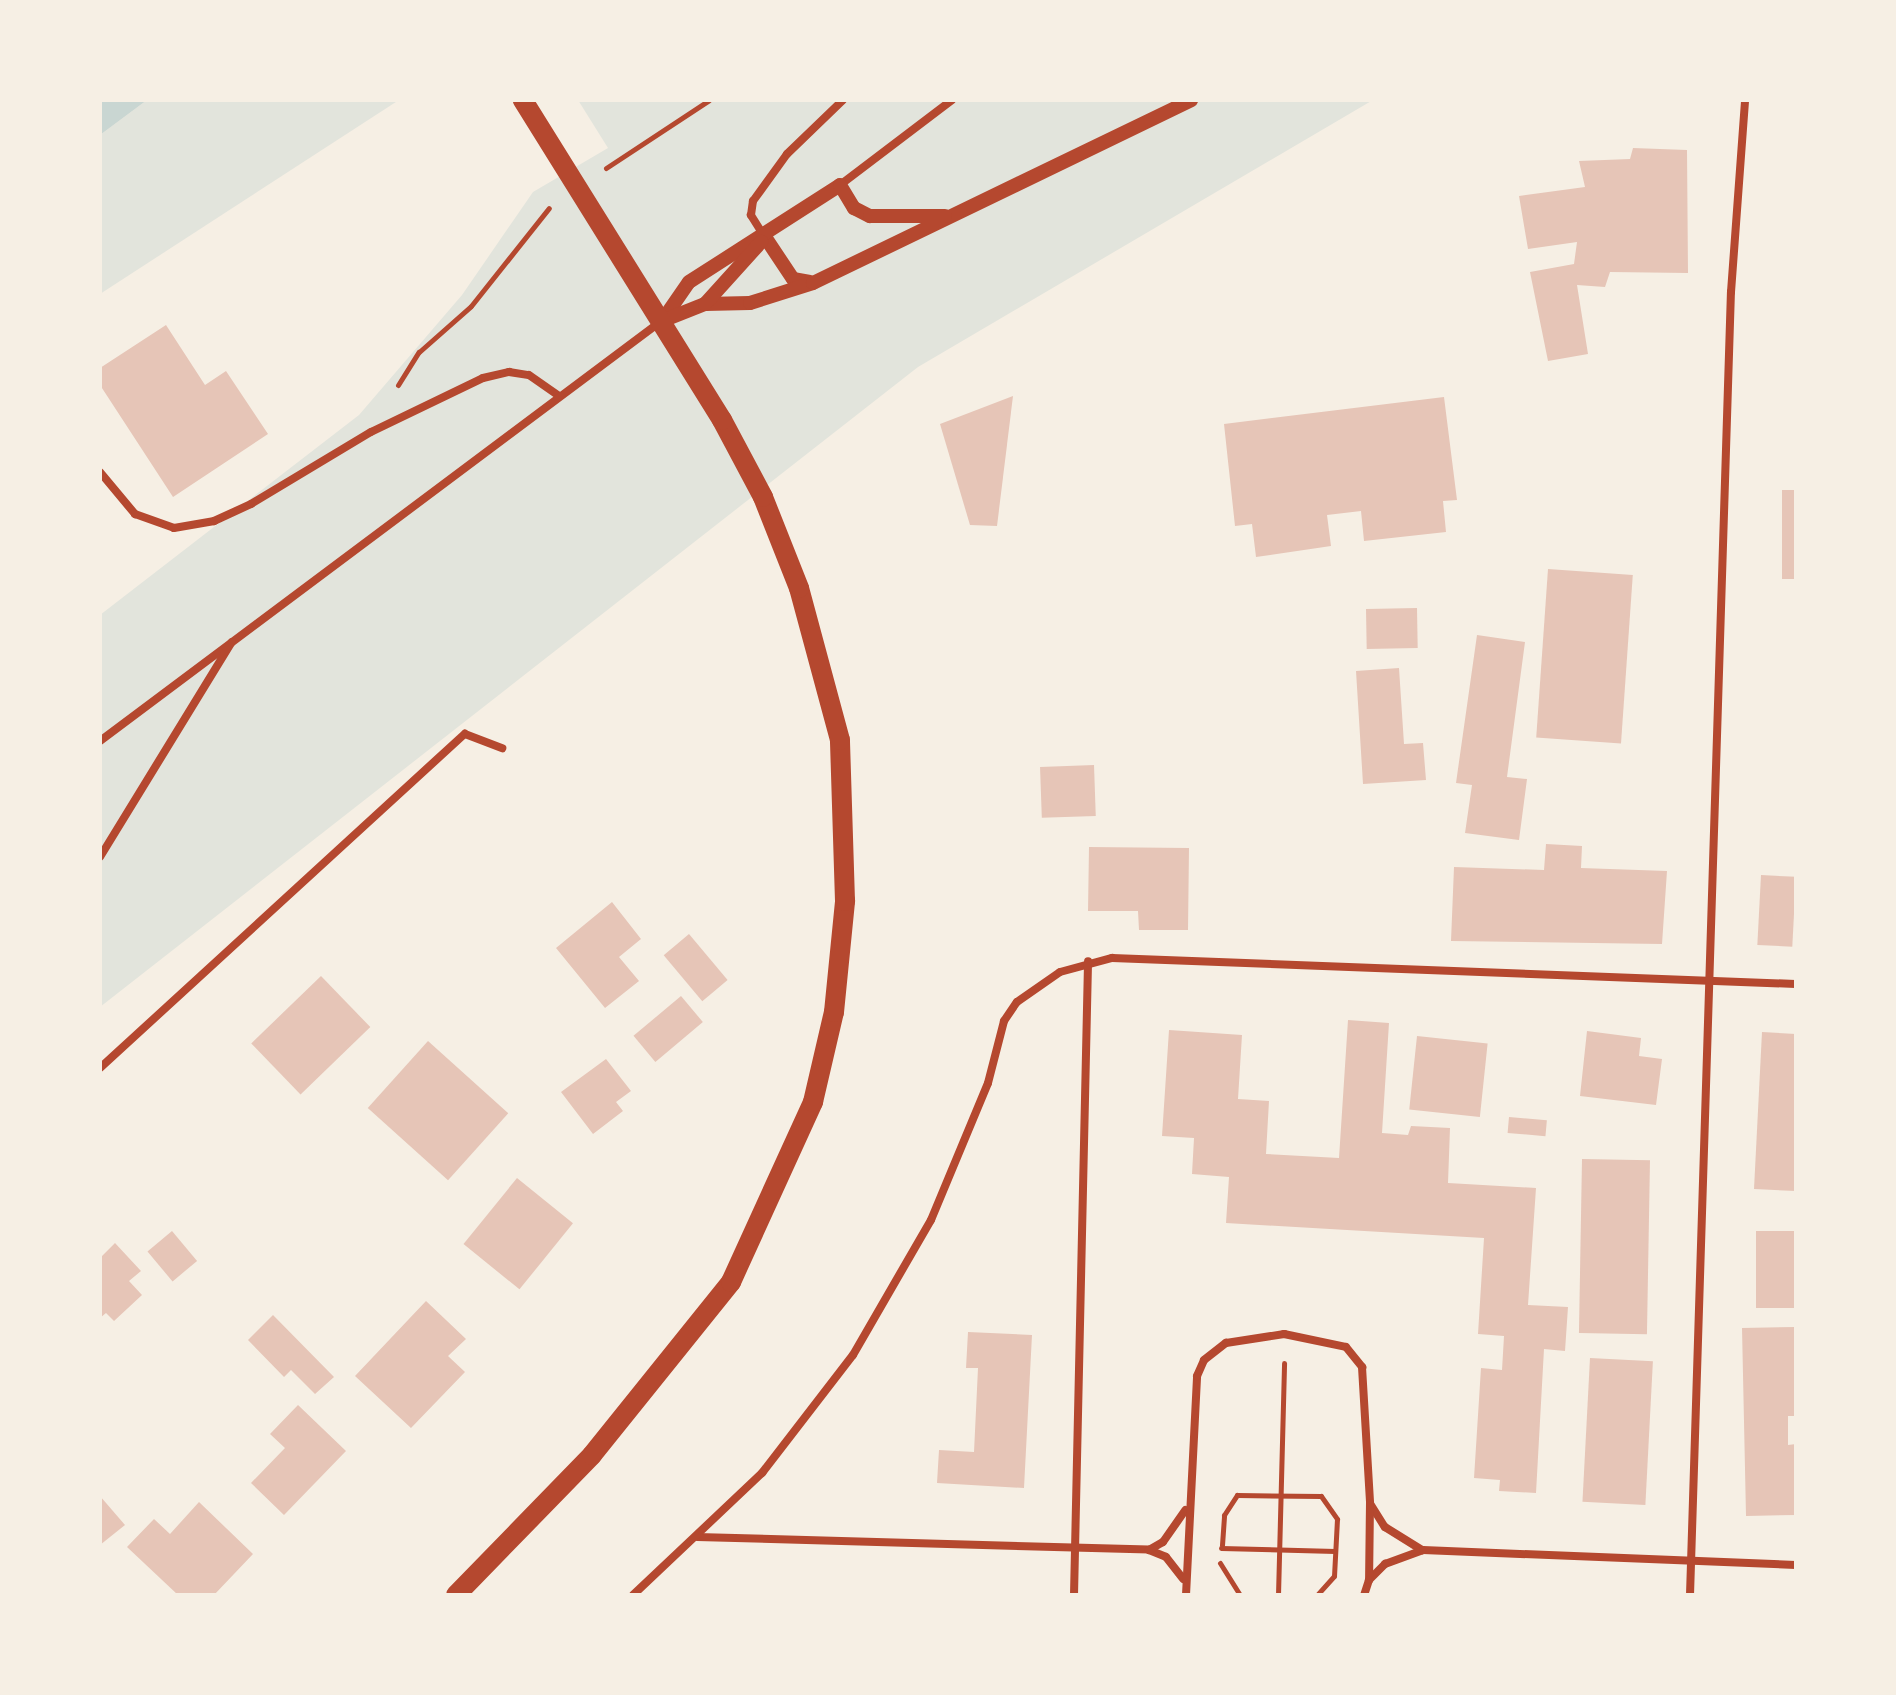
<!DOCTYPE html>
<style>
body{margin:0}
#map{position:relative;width:1896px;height:1695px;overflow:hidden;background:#f6efe4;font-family:"Nunito Sans",sans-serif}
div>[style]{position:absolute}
.green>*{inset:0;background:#e2e4dc}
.water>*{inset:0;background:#c9d6d2}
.building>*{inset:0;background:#e6c5b7;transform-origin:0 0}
.path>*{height:5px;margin:-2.5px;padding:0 2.5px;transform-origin:2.5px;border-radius:2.5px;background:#b5482f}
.minor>*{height:8px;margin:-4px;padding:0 4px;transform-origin:4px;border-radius:4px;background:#b5482f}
.tertiary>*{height:14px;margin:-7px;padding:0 7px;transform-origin:7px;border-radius:7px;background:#b5482f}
.primary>*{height:20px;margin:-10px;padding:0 10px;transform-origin:10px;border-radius:10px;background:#b5482f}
span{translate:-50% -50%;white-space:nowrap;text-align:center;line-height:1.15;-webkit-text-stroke:6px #f6efe4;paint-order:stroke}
.frame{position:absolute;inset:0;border:102px solid #f6efe4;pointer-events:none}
</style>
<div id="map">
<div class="green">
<i style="clip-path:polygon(147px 100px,399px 100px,100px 294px,100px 135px)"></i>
<i style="clip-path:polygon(578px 100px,1373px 100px,918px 367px,100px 1007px,100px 615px,359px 415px,462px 295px,533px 192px,608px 148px)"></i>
</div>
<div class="water">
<i style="clip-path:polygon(100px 100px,147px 100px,100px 135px)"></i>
</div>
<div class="building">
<i style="clip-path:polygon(1633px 148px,1687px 150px,1688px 273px,1610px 272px,1605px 287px,1577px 285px,1588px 354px,1548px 361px,1530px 272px,1574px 264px,1577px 242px,1528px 249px,1519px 196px,1585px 187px,1579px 161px,1630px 159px)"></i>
<i style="clip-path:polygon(166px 325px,205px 385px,226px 371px,268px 434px,173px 497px,100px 385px,100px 368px)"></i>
<i style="clip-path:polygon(1013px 396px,997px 526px,970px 525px,940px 424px)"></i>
<i style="clip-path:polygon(1444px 397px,1457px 500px,1443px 501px,1446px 532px,1364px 541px,1361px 511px,1327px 515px,1331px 546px,1256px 557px,1252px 524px,1235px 526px,1224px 424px)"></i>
<i style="left:1782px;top:490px;width:14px;height:89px"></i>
<i style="left:1548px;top:569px;width:85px;height:169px;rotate:4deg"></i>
<i style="left:1417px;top:608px;width:40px;height:51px;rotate:89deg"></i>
<i style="clip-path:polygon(1477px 635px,1525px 642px,1507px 777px,1527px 779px,1519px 840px,1465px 833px,1472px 785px,1456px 783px)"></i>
<i style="clip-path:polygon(1399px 668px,1404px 744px,1423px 743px,1426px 780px,1363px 784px,1356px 671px)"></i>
<i style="left:1094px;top:765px;width:51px;height:54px;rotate:88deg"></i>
<i style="clip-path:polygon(1546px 844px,1582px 846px,1581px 868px,1667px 871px,1662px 944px,1451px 941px,1454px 867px,1544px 870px)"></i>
<i style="clip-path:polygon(1089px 847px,1189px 848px,1188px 930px,1139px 930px,1138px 911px,1088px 911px)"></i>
<i style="left:1761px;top:875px;width:35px;height:70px;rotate:3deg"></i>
<i style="clip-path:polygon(612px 902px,641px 939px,619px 957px,639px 981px,605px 1008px,556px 948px)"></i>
<i style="left:689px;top:934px;width:60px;height:33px;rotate:50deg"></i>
<i style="left:321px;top:976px;width:71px;height:97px;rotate:46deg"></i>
<i style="left:681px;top:996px;width:34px;height:62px;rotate:50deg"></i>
<i style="clip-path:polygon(1348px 1020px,1389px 1023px,1382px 1133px,1408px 1135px,1411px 1126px,1450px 1128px,1448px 1183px,1536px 1188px,1528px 1305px,1568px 1307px,1565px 1351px,1544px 1349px,1536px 1493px,1499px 1491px,1500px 1480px,1474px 1478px,1481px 1368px,1502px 1370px,1504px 1336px,1478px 1334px,1484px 1238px,1226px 1223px,1229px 1177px,1192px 1174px,1194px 1138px,1162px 1136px,1169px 1030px,1242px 1035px,1238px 1099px,1269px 1101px,1266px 1154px,1339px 1158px)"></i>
<i style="clip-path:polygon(1587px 1031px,1641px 1038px,1639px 1056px,1662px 1059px,1656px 1105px,1580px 1096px)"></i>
<i style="clip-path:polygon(1762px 1032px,1796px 1034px,1796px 1191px,1754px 1189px)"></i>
<i style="left:1417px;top:1036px;width:71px;height:74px;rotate:6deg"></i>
<i style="left:428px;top:1041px;width:108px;height:90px;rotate:42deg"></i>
<i style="clip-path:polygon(606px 1059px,631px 1091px,616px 1102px,623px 1111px,593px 1134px,561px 1092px)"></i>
<i style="left:1509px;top:1117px;width:38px;height:16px;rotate:5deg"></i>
<i style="left:1582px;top:1159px;width:68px;height:174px;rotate:1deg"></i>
<i style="left:517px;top:1178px;width:72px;height:85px;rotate:39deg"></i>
<i style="left:172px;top:1231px;width:39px;height:32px;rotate:50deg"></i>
<i style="left:1756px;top:1231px;width:40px;height:77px"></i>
<i style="clip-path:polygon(115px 1243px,141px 1271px,129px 1281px,142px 1295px,114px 1321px,106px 1313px,100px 1318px,100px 1258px)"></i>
<i style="clip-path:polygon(426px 1301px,466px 1339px,448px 1356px,465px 1372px,411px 1428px,355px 1376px)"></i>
<i style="clip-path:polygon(273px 1315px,334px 1377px,315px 1394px,291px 1370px,284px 1377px,248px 1340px)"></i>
<i style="clip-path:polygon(1796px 1327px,1796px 1416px,1788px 1416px,1788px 1445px,1796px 1444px,1796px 1515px,1746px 1516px,1742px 1328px)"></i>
<i style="clip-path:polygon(968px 1332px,1032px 1335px,1024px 1488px,937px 1483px,939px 1450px,974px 1452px,978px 1368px,966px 1368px)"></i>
<i style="left:1590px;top:1358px;width:63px;height:144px;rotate:3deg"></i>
<i style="clip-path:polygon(298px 1405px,346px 1451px,284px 1515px,251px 1483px,285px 1448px,270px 1434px)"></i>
<i style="clip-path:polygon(100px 1496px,125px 1525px,100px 1545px)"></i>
<i style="clip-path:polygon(199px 1502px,253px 1554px,214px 1595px,178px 1595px,127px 1547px,154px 1519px,170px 1534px)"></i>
</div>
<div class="path">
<i style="left:606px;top:168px;width:123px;rotate:-33.4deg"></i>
<i style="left:398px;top:385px;width:39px;rotate:-58deg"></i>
<i style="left:419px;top:352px;width:69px;rotate:-41.5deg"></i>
<i style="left:471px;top:306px;width:125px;rotate:-51.5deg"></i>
<i style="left:1222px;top:1545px;width:30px;rotate:-86deg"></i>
<i style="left:1224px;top:1515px;width:24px;rotate:-57deg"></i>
<i style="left:1237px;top:1495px;width:84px;rotate:0.7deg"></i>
<i style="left:1321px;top:1496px;width:28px;rotate:55deg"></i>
<i style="left:1337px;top:1519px;width:57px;rotate:93deg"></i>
<i style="left:1334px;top:1576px;width:25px;rotate:132deg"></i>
<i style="left:1221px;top:1548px;width:114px;rotate:1.5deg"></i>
<i style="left:1220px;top:1563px;width:38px;rotate:58deg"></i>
<i style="left:1278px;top:1595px;width:232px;rotate:-88.5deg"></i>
</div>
<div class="minor">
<i style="left:840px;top:185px;width:141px;rotate:-37.2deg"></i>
<i style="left:764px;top:236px;width:25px;rotate:-122deg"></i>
<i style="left:751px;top:215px;width:14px;rotate:-82deg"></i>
<i style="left:753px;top:201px;width:58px;rotate:-54.1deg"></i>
<i style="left:787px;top:154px;width:78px;rotate:-44deg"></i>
<i style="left:100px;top:472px;width:55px;rotate:50.2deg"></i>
<i style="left:135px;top:514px;width:41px;rotate:19.7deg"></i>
<i style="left:174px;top:528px;width:41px;rotate:-9.9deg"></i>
<i style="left:214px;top:521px;width:41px;rotate:-24.7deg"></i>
<i style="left:251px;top:504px;width:140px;rotate:-31deg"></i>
<i style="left:371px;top:432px;width:124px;rotate:-25.7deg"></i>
<i style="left:483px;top:378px;width:27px;rotate:-13deg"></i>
<i style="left:509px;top:372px;width:20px;rotate:9deg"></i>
<i style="left:529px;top:375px;width:35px;rotate:35deg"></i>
<i style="left:100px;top:741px;width:699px;rotate:-36.8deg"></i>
<i style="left:100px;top:857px;width:252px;rotate:-58.5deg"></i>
<i style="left:100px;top:1068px;width:495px;rotate:-42.5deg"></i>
<i style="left:465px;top:734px;width:40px;rotate:21deg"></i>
<i style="left:1371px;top:1505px;width:26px;rotate:58deg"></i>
<i style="left:1385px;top:1527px;width:44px;rotate:31.9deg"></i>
<i style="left:697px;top:1537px;width:452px;rotate:1.6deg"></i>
<i style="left:1149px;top:1550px;width:18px;rotate:22deg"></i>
<i style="left:1166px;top:1557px;width:28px;rotate:52deg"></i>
<i style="left:1149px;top:1550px;width:16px;rotate:-30deg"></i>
<i style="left:1163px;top:1542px;width:39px;rotate:-55deg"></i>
<i style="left:1369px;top:1580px;width:23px;rotate:-45deg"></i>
<i style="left:1385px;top:1564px;width:40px;rotate:-20.2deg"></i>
<i style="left:1423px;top:1550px;width:373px;rotate:2.3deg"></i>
<i style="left:633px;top:1595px;width:178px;rotate:-43.4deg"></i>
<i style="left:762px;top:1473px;width:149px;rotate:-52.4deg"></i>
<i style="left:853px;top:1355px;width:156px;rotate:-60deg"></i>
<i style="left:931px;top:1220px;width:148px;rotate:-67.4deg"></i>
<i style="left:988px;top:1083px;width:64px;rotate:-75.5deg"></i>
<i style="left:1004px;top:1021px;width:23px;rotate:-56deg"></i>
<i style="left:1017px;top:1002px;width:52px;rotate:-34.9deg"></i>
<i style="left:1060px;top:972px;width:54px;rotate:-15.1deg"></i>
<i style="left:1112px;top:958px;width:684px;rotate:2.18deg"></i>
<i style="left:1074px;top:1595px;width:634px;rotate:-88.73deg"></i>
<i style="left:1186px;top:1595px;width:219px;rotate:-87.1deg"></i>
<i style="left:1197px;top:1376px;width:17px;rotate:-66deg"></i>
<i style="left:1204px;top:1360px;width:28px;rotate:-38deg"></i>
<i style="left:1226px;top:1343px;width:59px;rotate:-8.8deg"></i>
<i style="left:1284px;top:1334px;width:63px;rotate:11.8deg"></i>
<i style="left:1346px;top:1347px;width:26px;rotate:51deg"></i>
<i style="left:1362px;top:1367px;width:136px;rotate:86.6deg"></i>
<i style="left:1370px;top:1503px;width:77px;rotate:90.7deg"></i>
<i style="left:1369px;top:1580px;width:16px;rotate:108deg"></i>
<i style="left:1690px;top:1595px;width:1304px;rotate:-88.2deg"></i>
<i style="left:1731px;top:292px;width:193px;rotate:-85.8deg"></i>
</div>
<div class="tertiary">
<i style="left:765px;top:237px;width:50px;rotate:56.3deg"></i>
<i style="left:793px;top:279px;width:17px;rotate:10deg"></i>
<i style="left:705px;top:304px;width:45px;rotate:-1.3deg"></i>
<i style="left:750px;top:303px;width:66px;rotate:-17.6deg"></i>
<i style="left:813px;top:283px;width:420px;rotate:-25.8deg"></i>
<i style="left:662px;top:321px;width:47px;rotate:-55.3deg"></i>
<i style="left:689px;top:282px;width:179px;rotate:-32.7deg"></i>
<i style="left:840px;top:185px;width:27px;rotate:59deg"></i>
<i style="left:854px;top:208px;width:18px;rotate:27deg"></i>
<i style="left:870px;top:216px;width:75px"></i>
<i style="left:662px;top:321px;width:46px;rotate:-21.6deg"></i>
<i style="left:705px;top:304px;width:84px;rotate:-47.9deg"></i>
</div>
<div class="primary">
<i style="left:456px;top:1595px;width:195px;rotate:-45.8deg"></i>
<i style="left:592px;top:1455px;width:222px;rotate:-51.2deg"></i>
<i style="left:731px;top:1282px;width:198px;rotate:-65.5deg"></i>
<i style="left:813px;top:1102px;width:92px;rotate:-76.9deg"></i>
<i style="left:834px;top:1012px;width:112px;rotate:-84.3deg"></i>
<i style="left:845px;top:901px;width:161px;rotate:-91.8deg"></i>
<i style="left:840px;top:740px;width:157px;rotate:-105.1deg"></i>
<i style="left:799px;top:588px;width:98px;rotate:-111.6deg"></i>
<i style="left:763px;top:497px;width:87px;rotate:-118deg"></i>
<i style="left:722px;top:420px;width:377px;rotate:-121.9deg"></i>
</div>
<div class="frame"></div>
</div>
